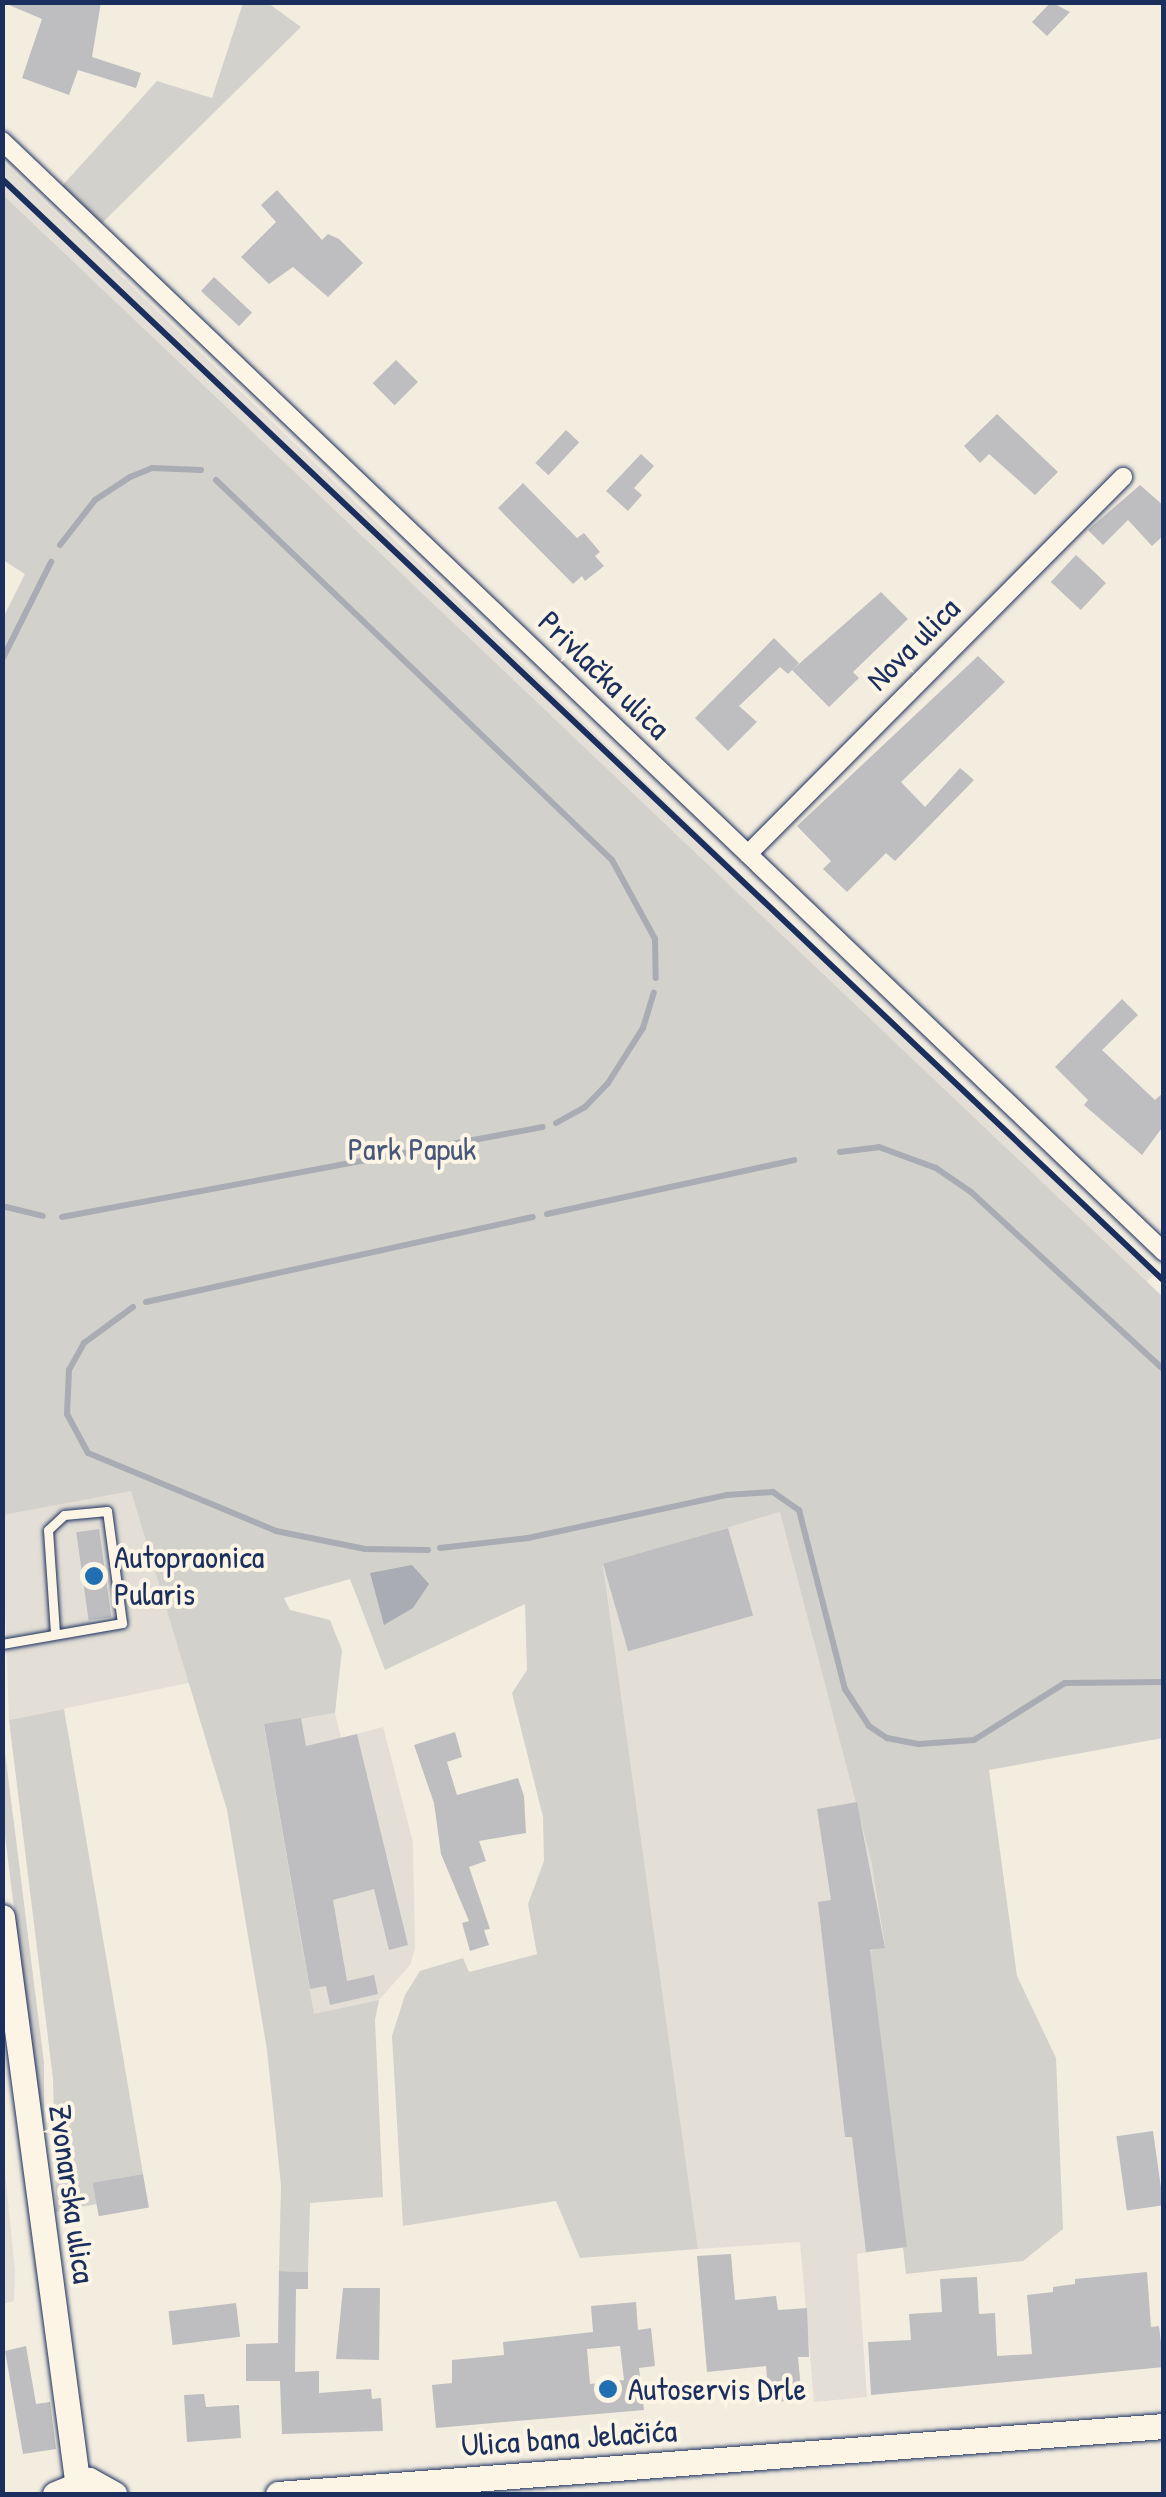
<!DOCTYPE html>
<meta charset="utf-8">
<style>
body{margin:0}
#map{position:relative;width:1166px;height:2497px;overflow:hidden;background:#f3ede0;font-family:"Patrick Hand",sans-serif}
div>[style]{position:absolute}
.built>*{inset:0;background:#e3dfd6;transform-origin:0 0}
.green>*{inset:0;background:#d3d1cc}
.water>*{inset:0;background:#a9acb3}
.stream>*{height:6px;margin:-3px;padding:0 3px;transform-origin:3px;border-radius:3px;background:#a9acb3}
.building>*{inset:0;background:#bebec0;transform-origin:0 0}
.roads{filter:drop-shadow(0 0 2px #1b2f5e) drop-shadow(0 0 2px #1b2f5e)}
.lane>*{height:9px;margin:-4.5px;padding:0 4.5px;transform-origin:4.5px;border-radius:4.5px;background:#fcf5e5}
.street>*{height:18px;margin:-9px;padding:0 9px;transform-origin:9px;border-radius:9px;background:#fcf5e5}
.secondary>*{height:25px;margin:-12.5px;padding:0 12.5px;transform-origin:12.5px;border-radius:12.5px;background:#fcf5e5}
.rail>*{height:6px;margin:-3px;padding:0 3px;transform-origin:3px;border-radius:3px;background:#1b2f5e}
.dots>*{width:28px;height:28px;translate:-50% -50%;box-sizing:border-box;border:5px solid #fcf5e5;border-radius:50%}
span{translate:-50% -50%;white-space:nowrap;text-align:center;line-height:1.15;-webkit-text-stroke:8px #fcf5e5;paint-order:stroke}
.street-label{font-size:32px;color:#1b2f5e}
.park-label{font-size:32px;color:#49587a}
.poi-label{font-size:32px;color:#1b2f5e}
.left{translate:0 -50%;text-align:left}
.frame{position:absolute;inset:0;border:5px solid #1b2f5e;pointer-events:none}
</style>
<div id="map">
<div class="built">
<i style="left:2px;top:161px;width:1602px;height:34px;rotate:44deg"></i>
<i style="clip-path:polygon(131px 1490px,193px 1682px,9px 1720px,2px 1515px)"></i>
<i style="clip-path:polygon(781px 1512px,871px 1859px,885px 1948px,870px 1950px,907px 2247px,857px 2254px,867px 2397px,814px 2402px,800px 2242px,698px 2249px,603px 1564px)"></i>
<i style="clip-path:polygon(335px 1713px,341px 1738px,383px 1727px,413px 1842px,415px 1949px,410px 1965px,379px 2000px,314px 2015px,264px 1724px)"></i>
<i style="clip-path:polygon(2px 2143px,15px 2271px,14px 2301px,3px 2304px)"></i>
</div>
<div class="green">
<i style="clip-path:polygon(243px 3px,268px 3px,301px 27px,101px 224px,62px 186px,157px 81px,212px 98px)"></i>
<i style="clip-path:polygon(3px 195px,1163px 1297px,1163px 1738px,989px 1770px,1017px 1976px,1056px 2058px,1063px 2229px,1023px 2261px,906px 2274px,870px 1951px,885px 1947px,871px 1860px,780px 1512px,603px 1565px,698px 2249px,580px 2258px,556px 2201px,403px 2226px,392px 2036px,405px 1995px,420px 1971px,463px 1958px,469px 1972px,537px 1954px,528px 1904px,544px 1861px,543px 1817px,512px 1693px,527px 1670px,525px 1604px,385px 1670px,350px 1579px,284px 1598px,290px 1610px,330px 1620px,342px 1650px,335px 1713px,264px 1725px,314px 2014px,379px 2000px,375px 2020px,383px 2197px,310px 2203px,308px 2272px,279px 2271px,281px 2185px,267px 2050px,227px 1810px,131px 1491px,3px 1515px,2px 620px,25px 574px,3px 560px)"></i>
<i style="clip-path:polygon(64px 1709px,143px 2174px,94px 2183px,97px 2204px,56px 2212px,53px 2079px,9px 1720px)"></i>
<i style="clip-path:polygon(2px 1728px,44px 2063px,44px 2154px,3px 1819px)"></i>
</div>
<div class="water">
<i style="clip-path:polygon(412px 1565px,429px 1584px,413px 1608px,384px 1625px,370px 1573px)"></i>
</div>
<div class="stream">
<i style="left:216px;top:480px;width:549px;rotate:43.82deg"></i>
<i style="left:612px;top:860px;width:90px;rotate:61.4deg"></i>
<i style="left:655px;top:939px;width:39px;rotate:89deg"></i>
<i style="left:60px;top:545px;width:57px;rotate:-52.1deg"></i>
<i style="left:95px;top:500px;width:42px;rotate:-33.3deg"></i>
<i style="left:130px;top:477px;width:24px;rotate:-22deg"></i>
<i style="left:152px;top:468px;width:49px;rotate:2.3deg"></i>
<i style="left:2px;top:660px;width:110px;rotate:-63.4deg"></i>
<i style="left:556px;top:1123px;width:33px;rotate:-29deg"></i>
<i style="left:585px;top:1107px;width:33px;rotate:-46deg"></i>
<i style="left:608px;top:1083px;width:65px;rotate:-57.5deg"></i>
<i style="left:643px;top:1028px;width:37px;rotate:-73deg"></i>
<i style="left:840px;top:1152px;width:39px;rotate:-7deg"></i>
<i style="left:879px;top:1147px;width:61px;rotate:20.2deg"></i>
<i style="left:936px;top:1168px;width:42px;rotate:34.4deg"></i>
<i style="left:971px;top:1192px;width:263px;rotate:42.7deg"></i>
<i style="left:2px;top:1206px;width:42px;rotate:13.7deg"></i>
<i style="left:547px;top:1214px;width:253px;rotate:-12.3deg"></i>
<i style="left:62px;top:1217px;width:489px;rotate:-10.6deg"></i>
<i style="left:146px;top:1302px;width:396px;rotate:-12.4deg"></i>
<i style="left:133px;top:1307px;width:61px;rotate:143.7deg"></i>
<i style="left:84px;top:1343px;width:31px;rotate:119deg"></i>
<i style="left:69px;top:1370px;width:44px;rotate:92.6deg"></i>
<i style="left:67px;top:1414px;width:44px;rotate:61.7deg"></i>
<i style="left:88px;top:1453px;width:204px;rotate:22.5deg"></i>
<i style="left:276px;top:1531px;width:91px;rotate:11.4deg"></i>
<i style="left:365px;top:1549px;width:63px;rotate:0.9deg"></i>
<i style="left:440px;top:1548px;width:89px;rotate:-6.5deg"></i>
<i style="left:528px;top:1538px;width:204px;rotate:-12.2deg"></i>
<i style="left:727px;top:1495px;width:46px;rotate:-3.7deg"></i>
<i style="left:773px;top:1492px;width:32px;rotate:35deg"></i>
<i style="left:799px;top:1510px;width:185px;rotate:75.6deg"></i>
<i style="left:845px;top:1689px;width:44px;rotate:57deg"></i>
<i style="left:869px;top:1726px;width:22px;rotate:34deg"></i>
<i style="left:887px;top:1738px;width:33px;rotate:11deg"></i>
<i style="left:919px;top:1744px;width:55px;rotate:-4.2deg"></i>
<i style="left:974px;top:1740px;width:107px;rotate:-32.1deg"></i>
<i style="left:1065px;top:1683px;width:99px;rotate:-0.6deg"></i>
</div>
<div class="building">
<i style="clip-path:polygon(2px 2px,101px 2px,92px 57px,141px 73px,136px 88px,78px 70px,69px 95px,22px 78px,42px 19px)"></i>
<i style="clip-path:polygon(1051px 2px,1070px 12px,1047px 36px,1032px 22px)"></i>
<i style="clip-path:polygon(277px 190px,322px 240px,328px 234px,339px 239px,363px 263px,328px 297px,293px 267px,269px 284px,241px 257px,276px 222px,261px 205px)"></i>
<i style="left:214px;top:277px;width:52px;height:19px;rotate:43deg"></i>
<i style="left:396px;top:360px;width:31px;height:33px;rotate:45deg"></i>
<i style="clip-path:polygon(997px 414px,1058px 472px,1035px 495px,989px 454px,980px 463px,964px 446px)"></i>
<i style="left:566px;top:430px;width:18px;height:45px;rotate:43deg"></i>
<i style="clip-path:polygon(641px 454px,654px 466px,634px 488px,642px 495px,628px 511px,606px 491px)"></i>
<i style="clip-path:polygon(523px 483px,577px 538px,584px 533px,600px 552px,595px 556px,604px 566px,585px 581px,582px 576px,573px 584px,498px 508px)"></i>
<i style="clip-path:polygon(1140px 485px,1164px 506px,1164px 535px,1152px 546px,1128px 520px,1103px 545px,1088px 530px)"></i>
<i style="left:1076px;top:555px;width:41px;height:37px;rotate:43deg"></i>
<i style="clip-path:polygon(881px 592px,908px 619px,853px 672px,859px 678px,829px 707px,792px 670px)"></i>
<i style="clip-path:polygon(774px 638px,799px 663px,788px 674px,780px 667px,739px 706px,757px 722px,728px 751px,695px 718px)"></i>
<i style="clip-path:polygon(978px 656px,1005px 682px,901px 782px,925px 807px,960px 768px,974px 780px,895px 861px,886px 853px,847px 892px,823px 869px,831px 861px,797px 826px)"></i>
<i style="clip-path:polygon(1122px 999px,1138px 1015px,1102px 1050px,1155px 1100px,1164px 1092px,1164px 1125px,1142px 1155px,1084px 1105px,1088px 1100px,1055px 1067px)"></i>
<i style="left:728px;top:1528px;width:91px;height:130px;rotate:74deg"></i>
<i style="left:99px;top:1529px;width:89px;height:23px;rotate:82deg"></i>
<i style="clip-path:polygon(301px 1718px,306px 1746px,357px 1734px,408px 1945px,389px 1950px,374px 1889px,333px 1900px,347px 1981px,374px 1975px,378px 1994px,330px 2005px,326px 1986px,310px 1989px,264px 1724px)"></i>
<i style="clip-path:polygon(455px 1732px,462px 1757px,447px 1762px,457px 1795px,518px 1778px,524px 1796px,526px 1833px,479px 1841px,486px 1861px,469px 1867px,490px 1929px,484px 1930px,489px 1945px,470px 1951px,462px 1923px,469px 1921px,441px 1854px,434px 1803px,414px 1745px)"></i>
<i style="clip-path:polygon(857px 1802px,885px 1948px,870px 1950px,907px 2247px,866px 2252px,852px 2137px,845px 2137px,818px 1902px,831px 1900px,817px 1809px)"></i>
<i style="left:1153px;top:2131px;width:75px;height:37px;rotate:82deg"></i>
<i style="left:143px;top:2174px;width:34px;height:51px;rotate:80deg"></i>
<i style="clip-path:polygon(731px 2254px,735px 2300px,776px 2296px,778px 2310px,807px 2308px,809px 2357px,798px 2357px,802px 2400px,769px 2402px,766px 2366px,707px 2372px,697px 2256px)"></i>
<i style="clip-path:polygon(279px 2271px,308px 2272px,308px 2289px,296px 2289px,295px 2372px,319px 2371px,319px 2393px,371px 2389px,372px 2399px,381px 2398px,383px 2431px,282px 2434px,280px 2381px,246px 2381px,246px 2344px,278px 2343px)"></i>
<i style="clip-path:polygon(1147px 2272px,1151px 2327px,1159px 2326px,1164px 2367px,871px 2395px,868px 2342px,911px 2340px,909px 2314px,942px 2312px,940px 2279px,977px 2277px,979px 2314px,995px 2313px,997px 2356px,1032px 2354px,1027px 2295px,1053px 2292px,1053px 2287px,1075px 2284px,1075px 2279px)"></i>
<i style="clip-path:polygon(343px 2288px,380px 2288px,379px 2360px,336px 2359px)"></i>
<i style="clip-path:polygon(evenodd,636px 2302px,638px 2330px,651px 2328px,655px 2366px,639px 2368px,644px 2410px,436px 2428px,432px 2385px,452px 2383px,452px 2360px,504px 2355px,503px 2342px,593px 2332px,591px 2306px,636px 2302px,620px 2346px,624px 2380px,590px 2384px,587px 2349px,620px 2346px)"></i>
<i style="left:236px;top:2303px;width:34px;height:68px;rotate:83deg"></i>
<i style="clip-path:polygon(26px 2346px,36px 2404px,50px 2402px,56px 2449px,23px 2454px,5px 2351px)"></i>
<i style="clip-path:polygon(204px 2394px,206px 2407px,239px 2405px,241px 2438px,187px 2442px,184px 2395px)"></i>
</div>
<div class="roads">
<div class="lane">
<i style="left:2px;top:1644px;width:122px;rotate:-9.9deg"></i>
<i style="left:122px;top:1623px;width:113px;rotate:-97.6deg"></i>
<i style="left:107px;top:1511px;width:43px;rotate:174.7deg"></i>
<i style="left:64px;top:1515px;width:22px;rotate:137deg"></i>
<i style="left:48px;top:1530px;width:104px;rotate:86.1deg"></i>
</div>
<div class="street">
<i style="left:2px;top:141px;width:1608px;rotate:43.71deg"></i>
<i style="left:748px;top:854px;width:532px;rotate:-45.15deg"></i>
</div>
<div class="secondary">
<i style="left:2px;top:1917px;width:568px;rotate:82.41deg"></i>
<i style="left:55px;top:2494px;width:37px;rotate:-22deg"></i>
<i style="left:89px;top:2480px;width:29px;rotate:29deg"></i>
<i style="left:278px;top:2494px;width:889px;rotate:-4.39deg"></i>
</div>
</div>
<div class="rail">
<i style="left:2px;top:179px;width:1601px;rotate:43.48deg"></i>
</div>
<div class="dots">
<i style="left:94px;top:1576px;background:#1f6fb2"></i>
<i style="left:608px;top:2389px;background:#1f6fb2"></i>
</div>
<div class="street-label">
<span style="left:913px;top:644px;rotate:-45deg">Nova ulica</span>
<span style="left:604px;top:675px;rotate:44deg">Privlačka ulica</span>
<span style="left:72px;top:2194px;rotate:82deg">Zvonarska ulica</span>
<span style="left:569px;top:2438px;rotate:-4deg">Ulica bana Jelačića</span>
</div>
<div class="park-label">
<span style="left:412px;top:1149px">Park Papuk</span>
</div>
<div class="poi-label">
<span class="left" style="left:114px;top:1576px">Autopraonica<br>Pularis</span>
<span class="left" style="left:628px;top:2389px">Autoservis Drle</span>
</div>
<div class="frame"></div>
</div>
